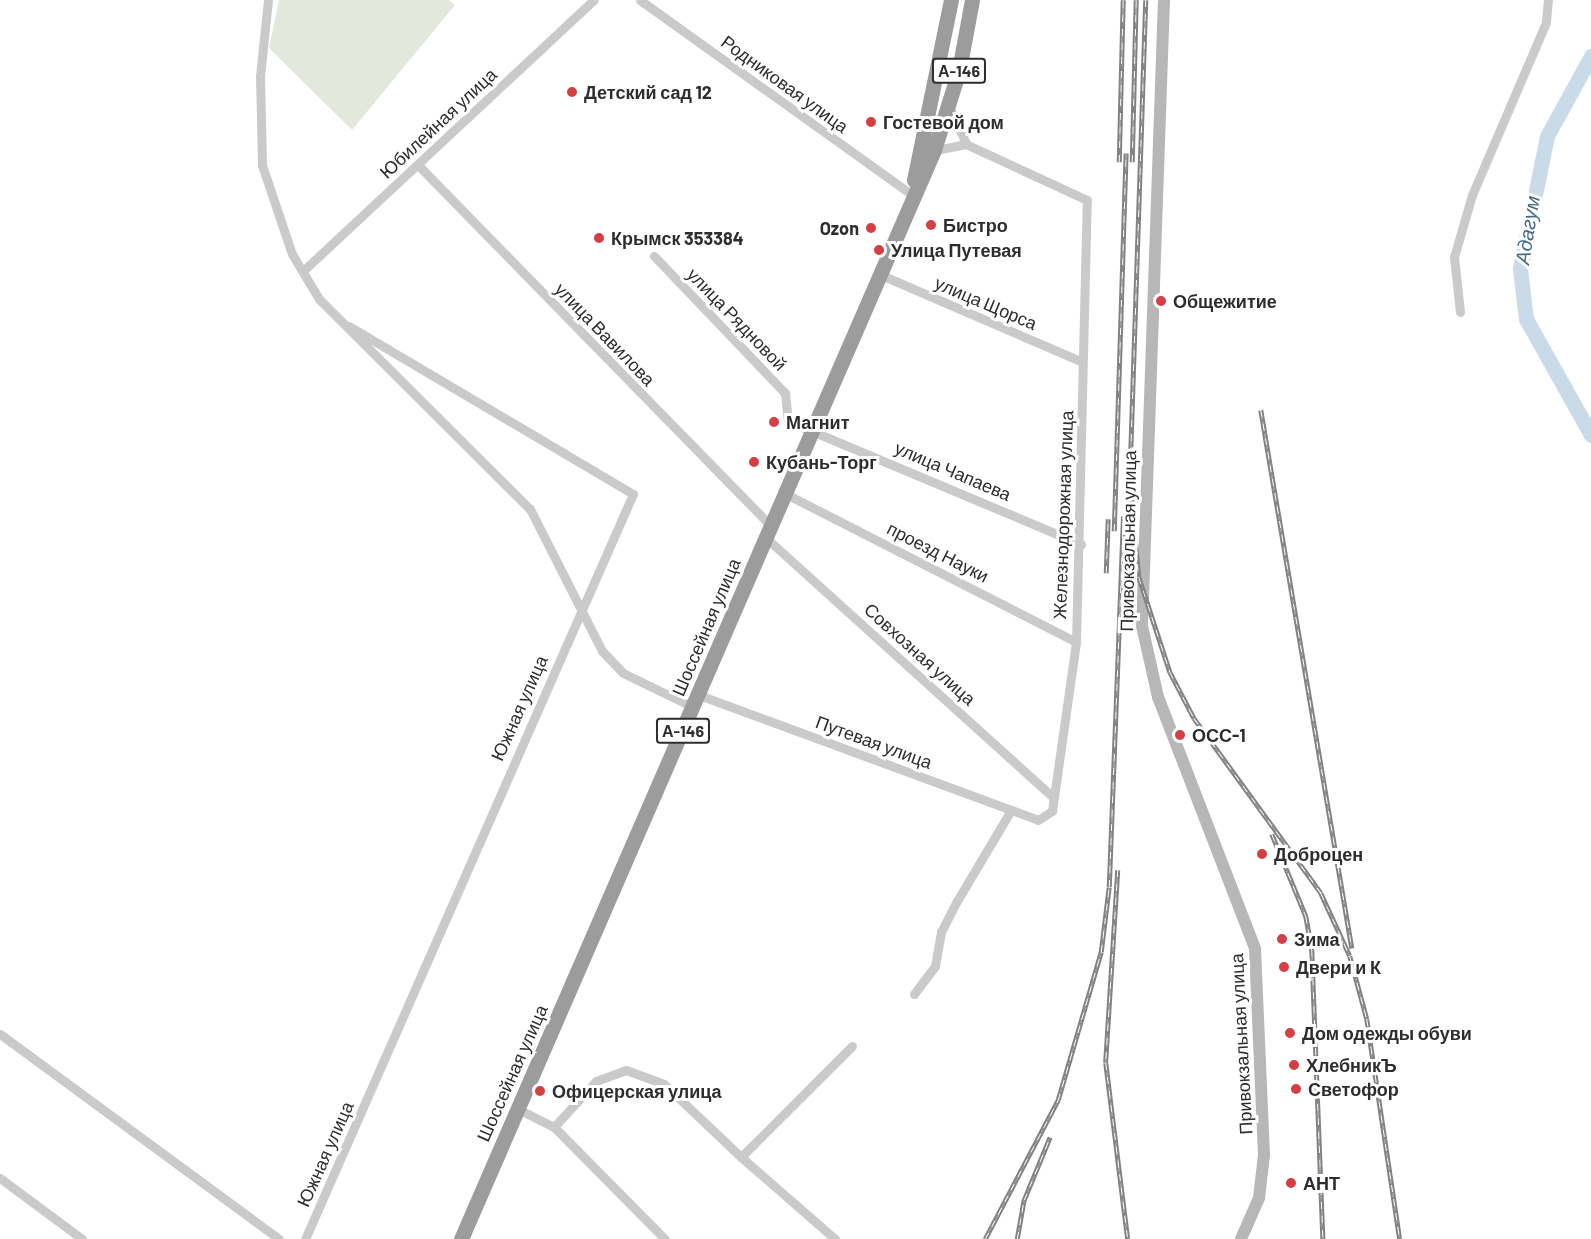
<!DOCTYPE html>
<meta charset="utf-8">
<style>
body{margin:0}
#map{position:relative;width:1591px;height:1239px;overflow:hidden;background:#fff;font-family:Barlow,sans-serif}
div>[style]{position:absolute}
.green>*{inset:0;background:#e2e9dc}
.river>*{height:15px;margin:-7.5px;padding:0 7.5px;transform-origin:7.5px;border-radius:7.5px;background:#c9dae8}
.minor>*{height:9px;margin:-4.5px;padding:0 4.5px;transform-origin:4.5px;border-radius:4.5px;background:#cacaca}
.secondary>*{height:12px;margin:-6px;padding:0 6px;transform-origin:6px;border-radius:6px;background:#b7b7b7}
.trunk>*{height:15px;margin:-7.5px;padding:0 7.5px;transform-origin:7.5px;border-radius:7.5px;background:#9c9c9c}
.rail>*{height:4.5px;margin-top:-2.25px;transform-origin:0;background:repeating-linear-gradient(90deg,#fff 0 7px,#828282 0 14px);box-sizing:border-box;border-block:2px solid #828282}
.dots>*{width:16px;height:16px;translate:-50% -50%;box-sizing:border-box;border:3px solid #fff;border-radius:50%}
span{translate:-50% -50%;white-space:nowrap;text-align:center;line-height:1.15;-webkit-text-stroke:6px #fff;paint-order:stroke}
.shield-label span{padding:2px 4px;background:#fff;border:2px solid;border-radius:4px;-webkit-text-stroke-width:0}
.shield-label{font-size:16px;color:#2d2d2d;font-weight:700}
.street-label{font-size:18px;color:#2d2d2d}
.poi-label{font-size:18px;color:#2d2d2d;font-weight:700}
.left{translate:0 -50%;text-align:left}
.right{translate:-100% -50%;text-align:right}
.water-label{font-size:20px;color:#436a87;font-style:italic}
</style>
<div id="map">
<div class="green">
<i style="clip-path:polygon(279px 0,449px 0,455px 5px,352px 130px,269px 48px)"></i>
</div>
<div class="river">
<i style="left:1591px;top:56px;width:91px;rotate:118.8deg"></i>
<i style="left:1547px;top:136px;width:136px;rotate:101.5deg"></i>
<i style="left:1520px;top:269px;width:50px;rotate:83.2deg"></i>
<i style="left:1526px;top:319px;width:133px;rotate:60.7deg"></i>
</div>
<div class="minor">
<i style="left:268px;top:0;width:76px;rotate:96deg"></i>
<i style="left:260px;top:76px;width:89px;rotate:88.7deg"></i>
<i style="left:262px;top:165px;width:94px;rotate:71.4deg"></i>
<i style="left:292px;top:254px;width:52px;rotate:59deg"></i>
<i style="left:319px;top:299px;width:298px;rotate:44.9deg"></i>
<i style="left:530px;top:509px;width:159px;rotate:63.1deg"></i>
<i style="left:602px;top:651px;width:30px;rotate:46deg"></i>
<i style="left:623px;top:673px;width:78px;rotate:25.9deg"></i>
<i style="left:640px;top:0;width:333px;rotate:35.6deg"></i>
<i style="left:950px;top:109px;width:38px;rotate:65deg"></i>
<i style="left:418px;top:165px;width:503px;rotate:45.64deg"></i>
<i style="left:654px;top:256px;width:190px;rotate:46.3deg"></i>
<i style="left:785px;top:393px;width:28px;rotate:84deg"></i>
<i style="left:788px;top:421px;width:318px;rotate:22.8deg"></i>
<i style="left:304px;top:270px;width:396px;rotate:-43deg"></i>
<i style="left:879px;top:274px;width:219px;rotate:23.4deg"></i>
<i style="left:1460px;top:312px;width:55px;rotate:-96.2deg"></i>
<i style="left:1454px;top:257px;width:65px;rotate:-73.8deg"></i>
<i style="left:1472px;top:195px;width:188px;rotate:-66.8deg"></i>
<i style="left:1546px;top:22px;width:22px;rotate:-85deg"></i>
<i style="left:784px;top:493px;width:328px;rotate:27deg"></i>
<i style="left:765px;top:537px;width:387px;rotate:42.1deg"></i>
<i style="left:699px;top:695px;width:361px;rotate:20.2deg"></i>
<i style="left:1038px;top:820px;width:17px;rotate:-33deg"></i>
<i style="left:1052px;top:811px;width:171px;rotate:-81.9deg"></i>
<i style="left:1076px;top:642px;width:442px;rotate:-88.6deg"></i>
<i style="left:1087px;top:200px;width:133px;rotate:-155.2deg"></i>
<i style="left:966px;top:144px;width:33px;rotate:169deg"></i>
<i style="left:914px;top:994px;width:35px;rotate:-53deg"></i>
<i style="left:935px;top:966px;width:35px;rotate:-80deg"></i>
<i style="left:941px;top:932px;width:35px;rotate:-63deg"></i>
<i style="left:957px;top:901px;width:106px;rotate:-59.3deg"></i>
<i style="left:0;top:1034px;width:346px;rotate:36.3deg"></i>
<i style="left:518px;top:1109px;width:40px;rotate:26.6deg"></i>
<i style="left:554px;top:1127px;width:158px;rotate:45.3deg"></i>
<i style="left:554px;top:1127px;width:62px;rotate:-47.6deg"></i>
<i style="left:596px;top:1081px;width:32px;rotate:-20deg"></i>
<i style="left:626px;top:1070px;width:40px;rotate:20.2deg"></i>
<i style="left:664px;top:1084px;width:106px;rotate:43.5deg"></i>
<i style="left:741px;top:1157px;width:157px;rotate:-45deg"></i>
<i style="left:741px;top:1157px;width:125px;rotate:41.1deg"></i>
<i style="left:0;top:1178px;width:102px;rotate:36.6deg"></i>
<i style="left:305px;top:1239px;width:814px;rotate:-66.24deg"></i>
<i style="left:633px;top:494px;width:330px;rotate:-149.4deg"></i>
</div>
<div class="secondary">
<i style="left:1164px;top:0;width:626px;rotate:92.01deg"></i>
<i style="left:1142px;top:626px;width:73px;rotate:77.3deg"></i>
<i style="left:1158px;top:697px;width:270px;rotate:68.9deg"></i>
<i style="left:1255px;top:949px;width:206px;rotate:87.5deg"></i>
<i style="left:1264px;top:1155px;width:43px;rotate:96.6deg"></i>
<i style="left:1259px;top:1198px;width:45px;rotate:113.7deg"></i>
</div>
<div class="trunk">
<i style="left:914px;top:180px;width:184px;rotate:-78.4deg"></i>
<i style="left:461px;top:1239px;width:1187px;rotate:-66.52deg"></i>
<i style="left:934px;top:150px;width:84px;rotate:-72.6deg"></i>
<i style="left:959px;top:70px;width:71px;rotate:-79.5deg"></i>
</div>
<div class="rail">
<i style="left:1146px;top:0;width:480px;rotate:91.9deg"></i>
<i style="left:1130px;top:480px;width:97px;rotate:84.7deg"></i>
<i style="left:1139px;top:577px;width:100px;rotate:71.9deg"></i>
<i style="left:1170px;top:672px;width:52px;rotate:62.4deg"></i>
<i style="left:1194px;top:718px;width:216px;rotate:54deg"></i>
<i style="left:1321px;top:893px;width:69px;rotate:65.3deg"></i>
<i style="left:1350px;top:956px;width:65px;rotate:74.9deg"></i>
<i style="left:1367px;top:1019px;width:222px;rotate:81.5deg"></i>
<i style="left:1119px;top:162px;width:162px;rotate:-88.6deg"></i>
<i style="left:1132px;top:162px;width:162px;rotate:-88.6deg"></i>
<i style="left:1261px;top:410px;width:546px;rotate:80.4deg"></i>
<i style="left:1114px;top:531px;width:378px;rotate:-88.2deg"></i>
<i style="left:1106px;top:573px;width:54px;rotate:-87.9deg"></i>
<i style="left:1272px;top:834px;width:89px;rotate:67.5deg"></i>
<i style="left:1306px;top:916px;width:35px;rotate:80deg"></i>
<i style="left:1312px;top:950px;width:289px;rotate:87.8deg"></i>
<i style="left:1118px;top:870px;width:193px;rotate:93.6deg"></i>
<i style="left:1106px;top:1063px;width:177px;rotate:82.9deg"></i>
<i style="left:985px;top:1239px;width:157px;rotate:-62.3deg"></i>
<i style="left:1058px;top:1100px;width:154px;rotate:-73.8deg"></i>
<i style="left:1101px;top:952px;width:65px;rotate:-83deg"></i>
<i style="left:1109px;top:887px;width:371px;rotate:-87.8deg"></i>
<i style="left:1017px;top:1239px;width:40px;rotate:-80deg"></i>
<i style="left:1024px;top:1200px;width:68px;rotate:-67.6deg"></i>
</div>
<div class="dots">
<i style="left:572px;top:92px;background:#d53e43"></i>
<i style="left:871px;top:122px;background:#d53e43"></i>
<i style="left:931px;top:225px;background:#d53e43"></i>
<i style="left:871px;top:228px;background:#d53e43"></i>
<i style="left:599px;top:238px;background:#d53e43"></i>
<i style="left:879px;top:250px;background:#d53e43"></i>
<i style="left:1161px;top:301px;background:#d53e43"></i>
<i style="left:774px;top:422px;background:#d53e43"></i>
<i style="left:754px;top:462px;background:#d53e43"></i>
<i style="left:1180px;top:735px;background:#d53e43"></i>
<i style="left:1262px;top:854px;background:#d53e43"></i>
<i style="left:1282px;top:939px;background:#d53e43"></i>
<i style="left:1284px;top:967px;background:#d53e43"></i>
<i style="left:1290px;top:1033px;background:#d53e43"></i>
<i style="left:1294px;top:1065px;background:#d53e43"></i>
<i style="left:1296px;top:1089px;background:#d53e43"></i>
<i style="left:540px;top:1091px;background:#d53e43"></i>
<i style="left:1291px;top:1183px;background:#d53e43"></i>
</div>
<div class="shield-label">
<span style="left:959px;top:71px">А-146</span>
<span style="left:683px;top:731px">А-146</span>
</div>
<div class="street-label">
<span style="left:785px;top:84px;rotate:36deg">Родниковая улица</span>
<span style="left:438px;top:123px;rotate:-43deg">Юбилейная улица</span>
<span style="left:986px;top:303px;rotate:23deg">улица Щорса</span>
<span style="left:737px;top:319px;rotate:46deg">улица Рядновой</span>
<span style="left:605px;top:334px;rotate:46deg">улица Вавилова</span>
<span style="left:953px;top:471px;rotate:23deg">улица Чапаева</span>
<span style="left:1063px;top:515px;rotate:-88deg">Железнодорожная улица</span>
<span style="left:1128px;top:541px;rotate:-89deg">Привокзальная улица</span>
<span style="left:938px;top:552px;rotate:27deg">проезд Науки</span>
<span style="left:706px;top:627px;rotate:-67deg">Шоссейная улица</span>
<span style="left:920px;top:654px;rotate:42deg">Совхозная улица</span>
<span style="left:519px;top:708px;rotate:-66deg">Южная улица</span>
<span style="left:874px;top:742px;rotate:20deg">Путевая улица</span>
<span style="left:1241px;top:1044px;rotate:-93deg">Привокзальная улица</span>
<span style="left:512px;top:1073px;rotate:-66deg">Шоссейная улица</span>
<span style="left:325px;top:1154px;rotate:-66deg">Южная улица</span>
</div>
<div class="poi-label">
<span class="left" style="left:584px;top:92px">Детский сад 12</span>
<span class="left" style="left:883px;top:122px">Гостевой дом</span>
<span class="left" style="left:943px;top:225px">Бистро</span>
<span class="right" style="left:859px;top:228px">Ozon</span>
<span class="left" style="left:611px;top:238px">Крымск 353384</span>
<span class="left" style="left:891px;top:250px">Улица Путевая</span>
<span class="left" style="left:1173px;top:301px">Общежитие</span>
<span class="left" style="left:786px;top:422px">Магнит</span>
<span class="left" style="left:766px;top:462px">Кубань-Торг</span>
<span class="left" style="left:1192px;top:735px">ОСС-1</span>
<span class="left" style="left:1274px;top:854px">Доброцен</span>
<span class="left" style="left:1294px;top:939px">Зима</span>
<span class="left" style="left:1296px;top:967px">Двери и К</span>
<span class="left" style="left:1302px;top:1033px">Дом одежды обуви</span>
<span class="left" style="left:1306px;top:1065px">ХлебникЪ</span>
<span class="left" style="left:1308px;top:1089px">Светофор</span>
<span class="left" style="left:552px;top:1091px">Офицерская улица</span>
<span class="left" style="left:1303px;top:1183px">АНТ</span>
</div>
<div class="water-label">
<span style="left:1527px;top:230px;rotate:-81deg">Адагум</span>
</div>
</div>
